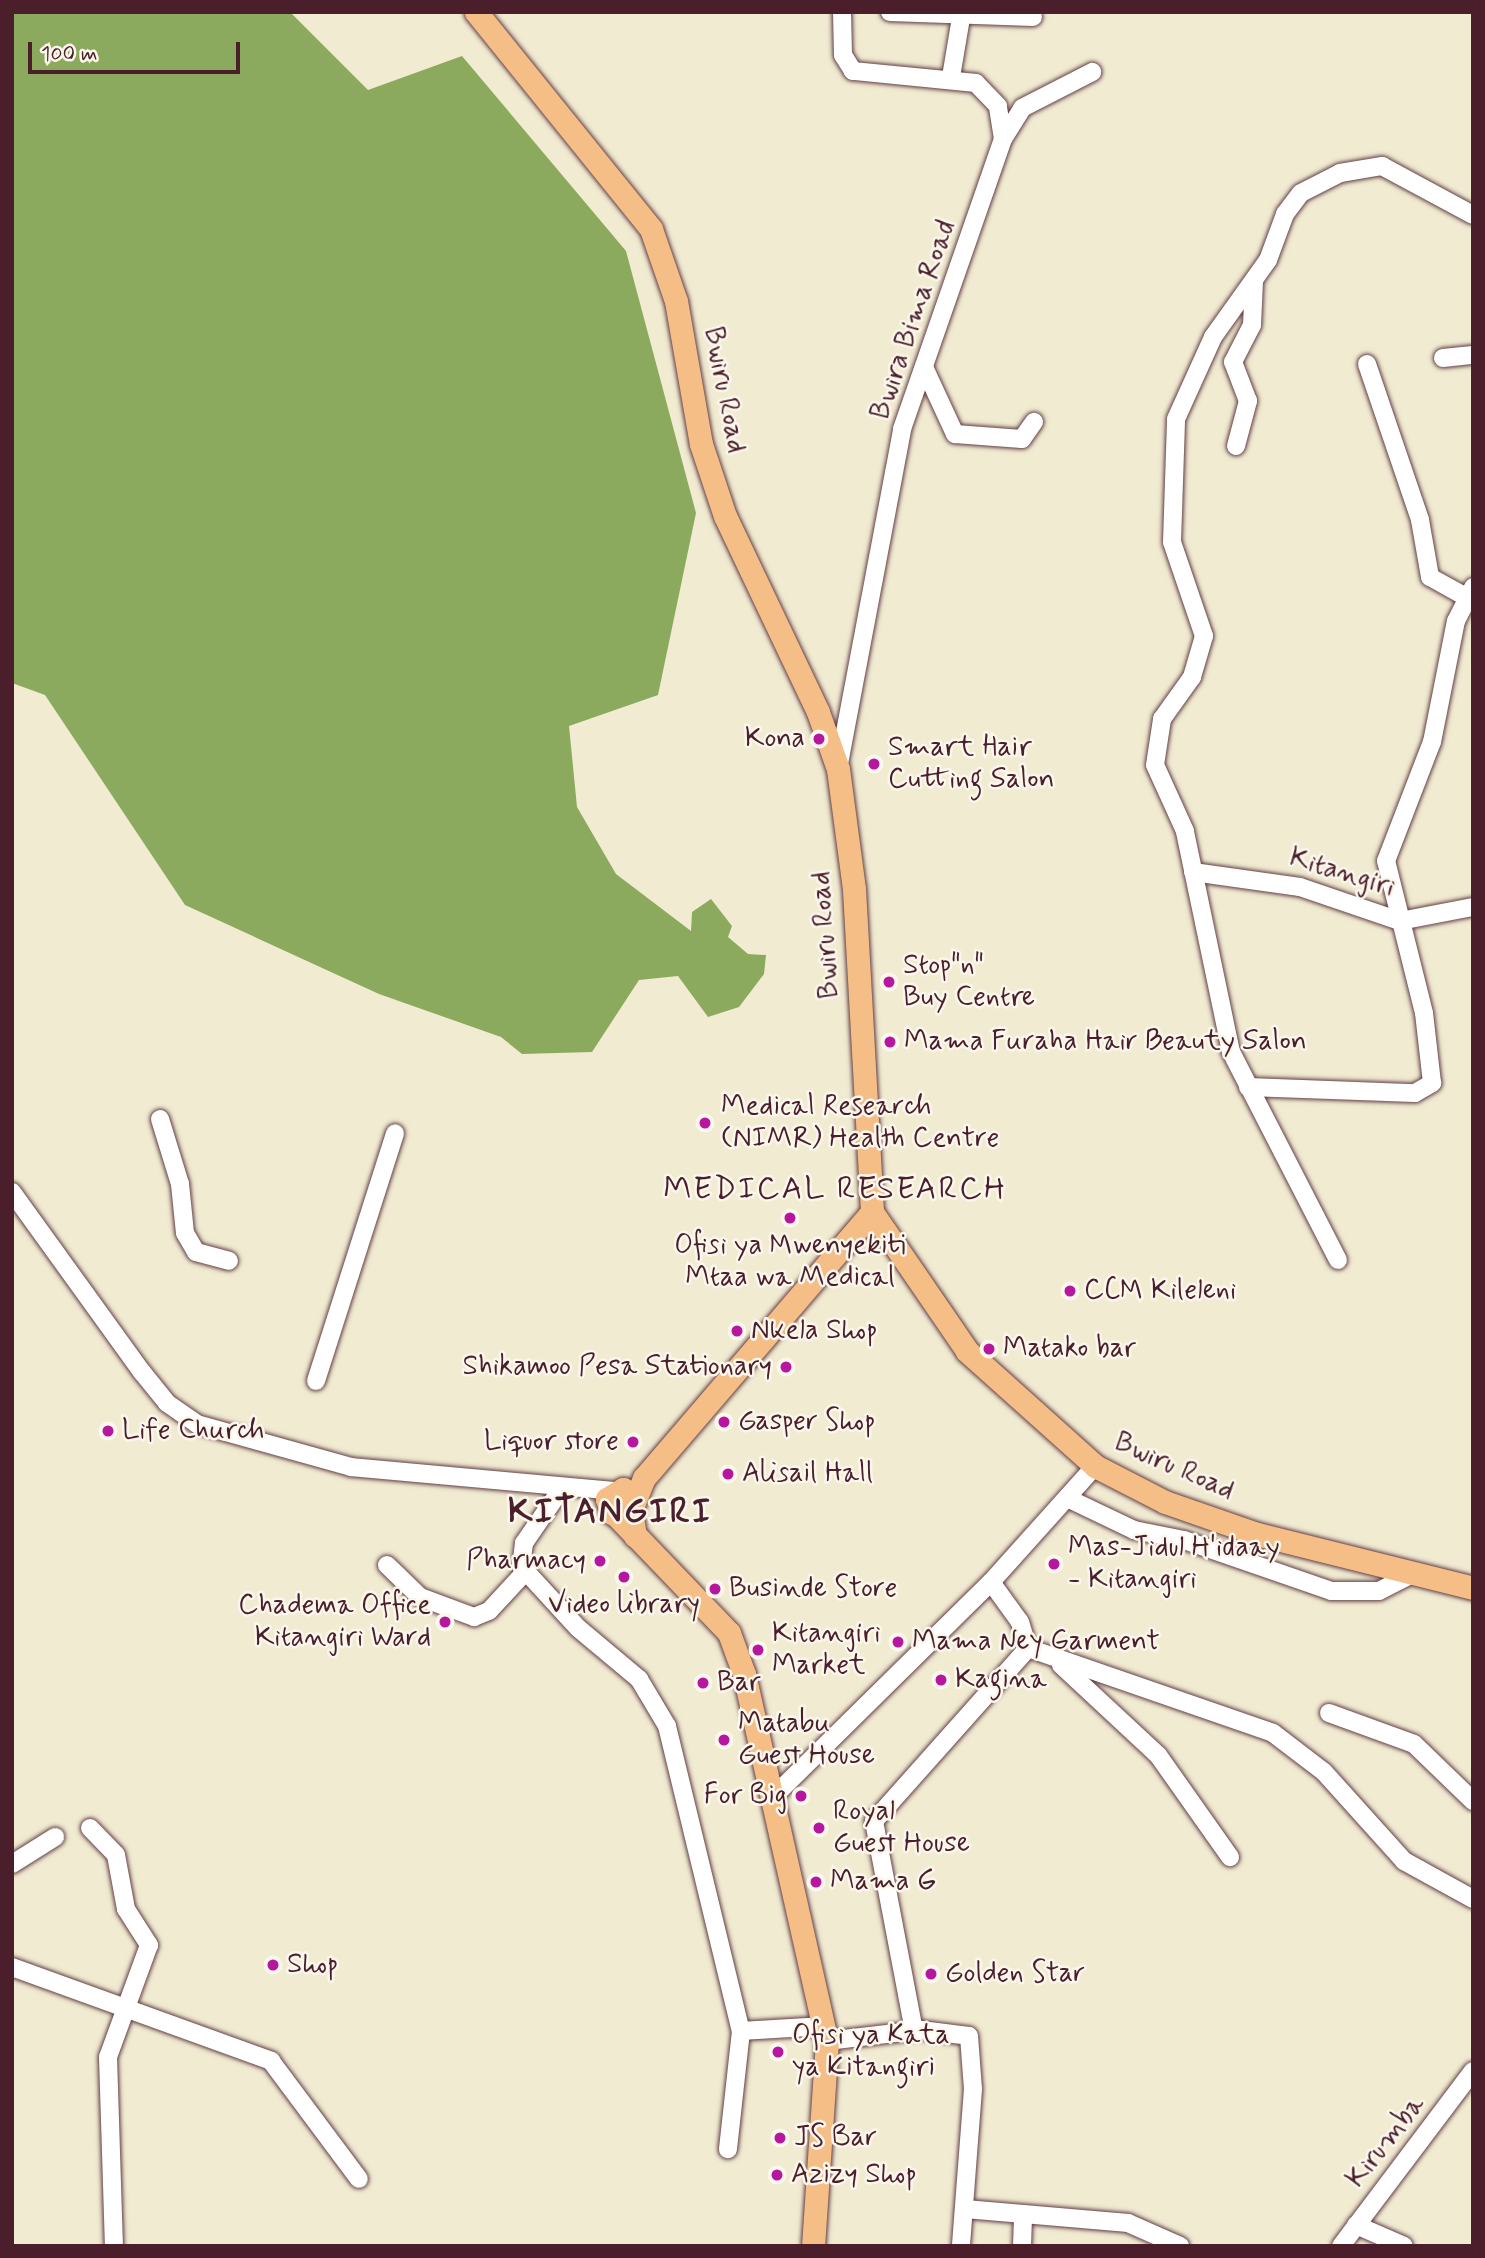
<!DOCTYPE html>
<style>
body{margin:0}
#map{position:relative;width:1485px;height:2258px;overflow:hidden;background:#f1ebd2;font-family:Mynerve,sans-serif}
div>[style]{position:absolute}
.forest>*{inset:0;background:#8caa5d}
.roads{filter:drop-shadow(0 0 2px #633e44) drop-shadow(0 0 2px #633e44)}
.minor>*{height:18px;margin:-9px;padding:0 9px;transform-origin:9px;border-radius:9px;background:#fff}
.major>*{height:23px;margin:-11.5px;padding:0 11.5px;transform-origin:11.5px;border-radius:11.5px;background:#f6be87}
.dots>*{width:19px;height:19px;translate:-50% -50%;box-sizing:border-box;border:4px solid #fbf7ec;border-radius:50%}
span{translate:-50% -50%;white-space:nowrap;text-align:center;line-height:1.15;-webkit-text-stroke:5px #fbf7ec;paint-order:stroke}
.street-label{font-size:28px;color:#4a1f2b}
.poi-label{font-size:28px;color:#4a1f2b}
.right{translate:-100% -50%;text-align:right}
.left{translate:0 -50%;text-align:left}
.quarter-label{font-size:32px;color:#4a1f2b;letter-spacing:2px}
.district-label{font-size:35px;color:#4a1f2b;font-weight:700;letter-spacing:2px}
.frame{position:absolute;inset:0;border:14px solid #4a1f2b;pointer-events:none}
.scale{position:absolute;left:28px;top:42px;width:212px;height:32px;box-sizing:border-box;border:4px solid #4a1f2b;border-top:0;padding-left:9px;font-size:21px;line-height:24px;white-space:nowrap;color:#4a1f2b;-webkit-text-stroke:5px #fbf7ec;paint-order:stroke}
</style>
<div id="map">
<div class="forest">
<i style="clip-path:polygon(12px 12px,290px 12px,368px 90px,462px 56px,626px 251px,696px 513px,658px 695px,569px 726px,577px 807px,616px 874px,691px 931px,692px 912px,711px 899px,732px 926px,728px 937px,748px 954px,766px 955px,764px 974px,739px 1007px,708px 1017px,678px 976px,639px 980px,592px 1052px,522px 1054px,501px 1037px,379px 994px,185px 905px,45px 695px,12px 683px)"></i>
</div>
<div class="roads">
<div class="minor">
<i style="left:890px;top:12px;width:143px;rotate:2deg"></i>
<i style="left:951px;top:77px;width:60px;rotate:-80.4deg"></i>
<i style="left:1003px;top:139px;width:36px;rotate:-58deg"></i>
<i style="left:1022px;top:108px;width:79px;rotate:-27.2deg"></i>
<i style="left:1443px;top:358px;width:30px;rotate:-6deg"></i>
<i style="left:1367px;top:364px;width:165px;rotate:71.2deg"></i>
<i style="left:1420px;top:520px;width:58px;rotate:80deg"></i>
<i style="left:1430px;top:577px;width:39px;rotate:29deg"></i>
<i style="left:924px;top:367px;width:74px;rotate:65.2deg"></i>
<i style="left:955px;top:434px;width:67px;rotate:4.3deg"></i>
<i style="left:1022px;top:439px;width:21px;rotate:-55deg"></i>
<i style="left:1236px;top:446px;width:47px;rotate:-75.1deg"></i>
<i style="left:1248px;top:401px;width:42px;rotate:-111deg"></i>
<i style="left:1233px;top:362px;width:42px;rotate:-62.8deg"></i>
<i style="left:1252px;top:325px;width:44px;rotate:-87.4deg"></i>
<i style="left:838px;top:769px;width:346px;rotate:-79.3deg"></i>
<i style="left:902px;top:429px;width:307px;rotate:-70.8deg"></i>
<i style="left:1003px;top:139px;width:33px;rotate:-99deg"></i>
<i style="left:998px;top:106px;width:32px;rotate:-134deg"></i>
<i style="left:976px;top:83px;width:124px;rotate:-174.4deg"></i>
<i style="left:853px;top:71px;width:19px;rotate:-122deg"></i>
<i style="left:843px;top:55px;width:43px;rotate:-91.3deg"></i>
<i style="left:1193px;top:872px;width:108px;rotate:8deg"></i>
<i style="left:1300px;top:887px;width:106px;rotate:18.8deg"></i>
<i style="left:1400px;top:921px;width:74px;rotate:-10.9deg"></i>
<i style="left:1248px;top:1087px;width:167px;rotate:2.1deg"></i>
<i style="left:1415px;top:1093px;width:20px;rotate:-30deg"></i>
<i style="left:1432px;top:1083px;width:70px;rotate:-96.5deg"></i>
<i style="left:1424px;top:1013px;width:157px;rotate:-104deg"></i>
<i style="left:1386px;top:861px;width:128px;rotate:-68.9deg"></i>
<i style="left:1432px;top:742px;width:123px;rotate:-78.8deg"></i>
<i style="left:1456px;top:621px;width:38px;rotate:-63deg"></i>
<i style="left:160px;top:1119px;width:68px;rotate:72.9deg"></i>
<i style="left:180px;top:1184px;width:49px;rotate:84.2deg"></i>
<i style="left:185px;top:1233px;width:22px;rotate:60deg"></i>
<i style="left:196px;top:1252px;width:34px;rotate:15deg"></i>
<i style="left:12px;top:1192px;width:222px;rotate:54.2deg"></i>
<i style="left:142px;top:1372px;width:40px;rotate:51deg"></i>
<i style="left:167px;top:1403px;width:37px;rotate:35deg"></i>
<i style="left:197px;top:1424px;width:160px;rotate:15.6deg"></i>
<i style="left:351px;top:1467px;width:263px;rotate:5.2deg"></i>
<i style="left:1338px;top:1260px;width:234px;rotate:-117.2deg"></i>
<i style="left:1231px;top:1052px;width:226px;rotate:-101.8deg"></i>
<i style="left:1185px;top:831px;width:72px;rotate:-114.4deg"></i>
<i style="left:1155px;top:765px;width:47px;rotate:-81.3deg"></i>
<i style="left:1162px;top:719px;width:52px;rotate:-54.5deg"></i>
<i style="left:1192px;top:677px;width:43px;rotate:-73.7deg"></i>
<i style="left:1204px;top:636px;width:99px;rotate:-108.8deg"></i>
<i style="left:1172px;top:542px;width:123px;rotate:-88.1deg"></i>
<i style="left:1176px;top:419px;width:90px;rotate:-65.7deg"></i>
<i style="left:1213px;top:337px;width:95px;rotate:-54.5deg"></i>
<i style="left:1268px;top:260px;width:49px;rotate:-69.7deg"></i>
<i style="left:1285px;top:214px;width:26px;rotate:-53deg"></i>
<i style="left:1301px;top:193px;width:44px;rotate:-27.1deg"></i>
<i style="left:1340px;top:173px;width:43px;rotate:-9.5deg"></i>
<i style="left:1382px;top:166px;width:103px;rotate:28.3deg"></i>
<i style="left:316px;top:1381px;width:260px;rotate:-72.3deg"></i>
<i style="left:562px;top:1488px;width:67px;rotate:124.6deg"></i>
<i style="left:524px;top:1543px;width:23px;rotate:97deg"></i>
<i style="left:521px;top:1566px;width:84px;rotate:47.4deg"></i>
<i style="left:578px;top:1628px;width:80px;rotate:39.9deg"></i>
<i style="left:639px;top:1679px;width:55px;rotate:59.2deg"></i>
<i style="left:667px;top:1726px;width:314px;rotate:76.4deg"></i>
<i style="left:741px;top:2031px;width:119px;rotate:96.3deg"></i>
<i style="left:1067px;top:1498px;width:74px;rotate:25.5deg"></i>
<i style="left:1134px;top:1530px;width:51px;rotate:11.3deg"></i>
<i style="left:1184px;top:1540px;width:156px;rotate:19.1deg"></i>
<i style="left:1331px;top:1591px;width:48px"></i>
<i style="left:1379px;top:1591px;width:34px;rotate:-27deg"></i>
<i style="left:387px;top:1565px;width:46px;rotate:44.1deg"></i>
<i style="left:420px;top:1597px;width:58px;rotate:20.3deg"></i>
<i style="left:474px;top:1617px;width:16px;rotate:-22deg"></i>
<i style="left:489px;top:1611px;width:54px;rotate:-47.2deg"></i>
<i style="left:991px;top:1582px;width:49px;rotate:54.1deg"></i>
<i style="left:1020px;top:1622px;width:27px;rotate:73deg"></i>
<i style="left:1028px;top:1648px;width:259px;rotate:19.1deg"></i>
<i style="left:1273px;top:1733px;width:64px;rotate:37.4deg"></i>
<i style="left:1324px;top:1772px;width:120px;rotate:48deg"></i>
<i style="left:1404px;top:1861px;width:79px;rotate:28.8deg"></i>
<i style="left:1061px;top:1665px;width:132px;rotate:42.9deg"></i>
<i style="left:1158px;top:1755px;width:125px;rotate:54.8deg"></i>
<i style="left:1329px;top:1713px;width:90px;rotate:20deg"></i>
<i style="left:1414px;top:1744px;width:82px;rotate:44deg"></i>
<i style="left:776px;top:1794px;width:302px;rotate:-44.6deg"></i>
<i style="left:991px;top:1582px;width:156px;rotate:-48.1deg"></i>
<i style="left:90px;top:1828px;width:37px;rotate:46deg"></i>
<i style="left:116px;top:1855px;width:55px;rotate:79.5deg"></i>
<i style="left:126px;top:1909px;width:43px;rotate:57.4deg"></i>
<i style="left:149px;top:1945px;width:119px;rotate:110.1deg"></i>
<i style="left:108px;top:2057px;width:189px;rotate:88.2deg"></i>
<i style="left:12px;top:1864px;width:51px;rotate:-32.1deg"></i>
<i style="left:12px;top:1967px;width:276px;rotate:19.9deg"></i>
<i style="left:271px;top:2061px;width:147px;rotate:53.3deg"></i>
<i style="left:741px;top:2031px;width:83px;rotate:-3.4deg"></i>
<i style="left:914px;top:2031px;width:214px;rotate:-100.8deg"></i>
<i style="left:874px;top:1821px;width:232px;rotate:-48.3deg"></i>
<i style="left:827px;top:2041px;width:95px;rotate:-6.7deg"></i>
<i style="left:921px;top:2030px;width:48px;rotate:7.1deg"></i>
<i style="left:969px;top:2036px;width:53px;rotate:85.7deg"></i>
<i style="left:973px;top:2089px;width:157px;rotate:94.4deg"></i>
<i style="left:965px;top:2209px;width:164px;rotate:4.9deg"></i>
<i style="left:1128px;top:2223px;width:57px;rotate:23.9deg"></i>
<i style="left:1356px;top:2225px;width:52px;rotate:23.6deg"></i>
<i style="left:1022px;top:2246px;width:32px;rotate:-88deg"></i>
<i style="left:1341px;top:2246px;width:219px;rotate:-53deg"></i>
</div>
<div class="major">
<i style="left:476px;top:12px;width:279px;rotate:51.1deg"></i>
<i style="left:651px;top:229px;width:76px;rotate:70.9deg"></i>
<i style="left:676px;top:301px;width:145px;rotate:80.1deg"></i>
<i style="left:701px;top:444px;width:76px;rotate:71.6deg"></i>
<i style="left:725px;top:516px;width:217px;rotate:64.6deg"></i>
<i style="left:818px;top:712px;width:60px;rotate:70.7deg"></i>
<i style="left:838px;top:769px;width:121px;rotate:82.4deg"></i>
<i style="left:854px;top:889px;width:324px;rotate:86.8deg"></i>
<i style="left:872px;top:1212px;width:168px;rotate:55.6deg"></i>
<i style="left:967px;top:1351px;width:172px;rotate:41.9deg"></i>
<i style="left:1095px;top:1466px;width:79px;rotate:27.2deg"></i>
<i style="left:1165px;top:1502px;width:97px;rotate:19.2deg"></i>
<i style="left:1257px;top:1534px;width:223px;rotate:14deg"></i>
<i style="left:629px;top:1513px;width:17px;rotate:180deg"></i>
<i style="left:612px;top:1513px;width:15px;rotate:-110deg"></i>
<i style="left:607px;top:1499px;width:19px;rotate:-32deg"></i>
<i style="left:623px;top:1489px;width:16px;rotate:45deg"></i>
<i style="left:616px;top:1515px;width:163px;rotate:46.2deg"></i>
<i style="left:729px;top:1633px;width:44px;rotate:69.9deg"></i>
<i style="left:744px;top:1674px;width:376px;rotate:77.3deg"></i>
<i style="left:827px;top:2041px;width:205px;rotate:93.9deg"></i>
<i style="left:635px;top:1536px;width:26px;rotate:-99deg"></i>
<i style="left:631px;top:1510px;width:35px;rotate:-68deg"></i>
<i style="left:644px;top:1478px;width:350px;rotate:-49.4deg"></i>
</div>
</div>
<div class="dots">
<i style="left:819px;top:739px;background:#b5179e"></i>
<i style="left:874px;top:764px;background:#b5179e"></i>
<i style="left:889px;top:982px;background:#b5179e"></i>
<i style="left:890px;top:1042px;background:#b5179e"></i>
<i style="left:705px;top:1123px;background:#b5179e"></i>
<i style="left:790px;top:1218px;background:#b5179e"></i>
<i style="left:1070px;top:1291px;background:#b5179e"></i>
<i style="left:737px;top:1331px;background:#b5179e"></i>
<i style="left:989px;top:1349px;background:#b5179e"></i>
<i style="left:786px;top:1367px;background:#b5179e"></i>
<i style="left:724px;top:1422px;background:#b5179e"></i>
<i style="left:108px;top:1431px;background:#b5179e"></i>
<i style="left:633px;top:1442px;background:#b5179e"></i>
<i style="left:728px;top:1474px;background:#b5179e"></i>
<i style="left:600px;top:1561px;background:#b5179e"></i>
<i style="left:1054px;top:1564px;background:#b5179e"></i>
<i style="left:624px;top:1577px;background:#b5179e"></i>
<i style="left:715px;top:1589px;background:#b5179e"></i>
<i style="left:445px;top:1622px;background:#b5179e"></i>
<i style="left:898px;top:1642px;background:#b5179e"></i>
<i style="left:758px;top:1650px;background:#b5179e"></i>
<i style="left:941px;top:1680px;background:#b5179e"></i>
<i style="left:703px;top:1683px;background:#b5179e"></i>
<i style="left:724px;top:1740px;background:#b5179e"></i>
<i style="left:801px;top:1796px;background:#b5179e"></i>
<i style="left:819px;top:1828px;background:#b5179e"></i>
<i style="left:816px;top:1882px;background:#b5179e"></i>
<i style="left:273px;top:1965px;background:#b5179e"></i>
<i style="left:931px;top:1974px;background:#b5179e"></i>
<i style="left:778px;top:2052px;background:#b5179e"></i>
<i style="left:780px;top:2138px;background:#b5179e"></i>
<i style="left:777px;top:2175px;background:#b5179e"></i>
</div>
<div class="street-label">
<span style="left:914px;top:320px;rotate:-71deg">Bwira Bima Road</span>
<span style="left:724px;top:390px;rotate:79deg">Bwiru Road</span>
<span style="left:1342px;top:873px;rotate:17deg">Kitangiri</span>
<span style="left:826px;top:935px;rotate:-94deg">Bwiru Road</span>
<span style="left:1174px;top:1467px;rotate:24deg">Bwiru Road</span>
<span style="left:1386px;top:2142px;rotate:-52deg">Kirumba</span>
</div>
<div class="poi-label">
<span class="right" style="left:805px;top:739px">Kona</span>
<span class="left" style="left:888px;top:764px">Smart Hair<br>Cutting Salon</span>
<span class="left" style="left:903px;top:982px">Stop"n"<br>Buy Centre</span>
<span class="left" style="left:904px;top:1042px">Mama Furaha Hair Beauty Salon</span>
<span class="left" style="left:721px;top:1123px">Medical Research<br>(NIMR) Health Centre</span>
<span style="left:790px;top:1262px">Ofisi ya Mwenyekiti<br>Mtaa wa Medical</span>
<span class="left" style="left:1084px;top:1291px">CCM Kileleni</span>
<span class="left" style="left:751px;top:1331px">Nkela Shop</span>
<span class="left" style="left:1003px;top:1349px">Matako bar</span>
<span class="right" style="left:772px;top:1367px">Shikamoo Pesa Stationary</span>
<span class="left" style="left:738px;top:1422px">Gasper Shop</span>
<span class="left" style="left:122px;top:1431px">Life Church</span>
<span class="right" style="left:619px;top:1442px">Liquor store</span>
<span class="left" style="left:742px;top:1474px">Alisail Hall</span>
<span class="left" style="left:1068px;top:1564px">Mas-Jidul H'idaay<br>- Kitangiri</span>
<span class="right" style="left:586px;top:1561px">Pharmacy</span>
<span class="left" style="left:729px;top:1589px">Businde Store</span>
<span style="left:624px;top:1605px">Video library</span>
<span class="right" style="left:431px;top:1622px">Chadema Office<br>Kitangiri Ward</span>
<span class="left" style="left:772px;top:1650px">Kitangiri<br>Market</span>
<span class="left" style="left:912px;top:1642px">Mama Ney Garment</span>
<span class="left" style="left:955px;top:1680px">Kagina</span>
<span class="left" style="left:717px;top:1683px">Bar</span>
<span class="left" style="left:738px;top:1740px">Matabu<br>Guest House</span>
<span class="right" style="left:787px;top:1796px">For Big</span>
<span class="left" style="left:833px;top:1828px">Royal<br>Guest House</span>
<span class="left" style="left:830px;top:1882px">Mama G</span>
<span class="left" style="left:287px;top:1965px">Shop</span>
<span class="left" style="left:945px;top:1974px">Golden Star</span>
<span class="left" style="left:792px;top:2052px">Ofisi ya Kata<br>ya Kitangiri</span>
<span class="left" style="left:794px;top:2138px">JS Bar</span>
<span class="left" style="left:791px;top:2175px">Azizy Shop</span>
</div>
<div class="quarter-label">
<span style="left:835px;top:1189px">MEDICAL RESEARCH</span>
</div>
<div class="district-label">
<span style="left:610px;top:1512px">KITANGIRI</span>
</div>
<div class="frame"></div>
<div class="scale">100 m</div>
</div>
